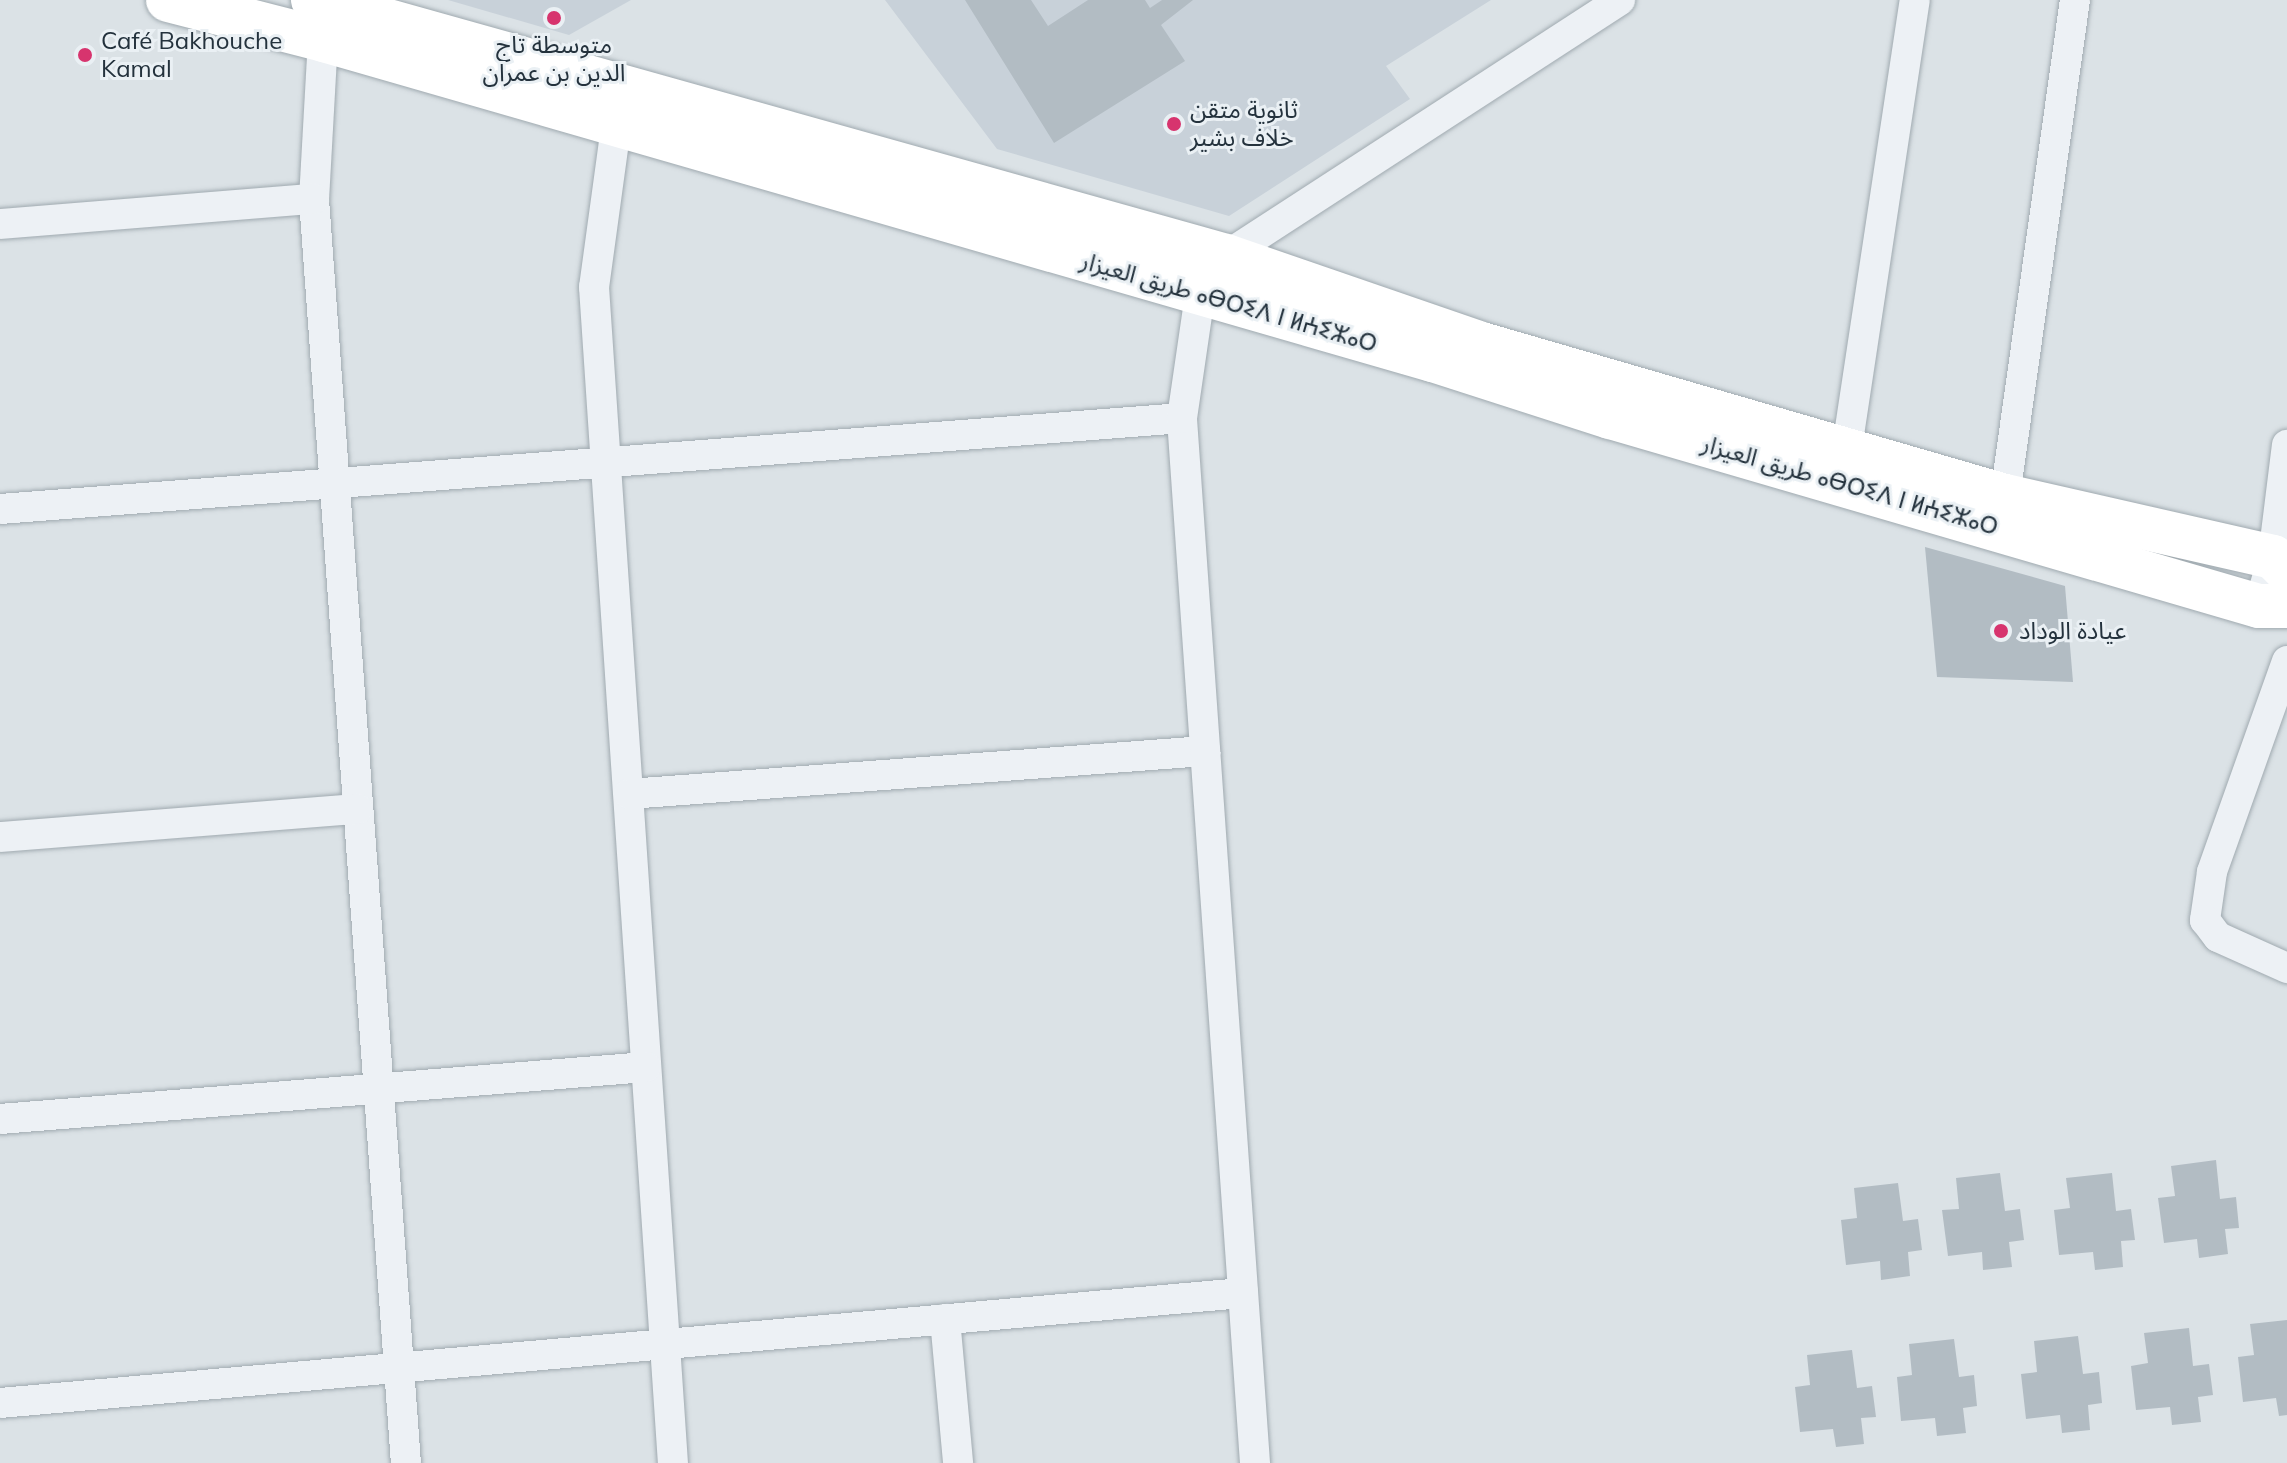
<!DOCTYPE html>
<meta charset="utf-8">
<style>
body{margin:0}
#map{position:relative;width:2287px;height:1463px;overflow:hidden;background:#dbe2e6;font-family:Mulish,"Noto Sans Arabic","Noto Sans Tifinagh",sans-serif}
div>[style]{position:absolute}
.built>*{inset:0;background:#c8d1d9}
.building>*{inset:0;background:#b2bcc3}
.roads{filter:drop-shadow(0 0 2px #a0aab0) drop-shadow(0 0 2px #a0aab0)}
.street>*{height:30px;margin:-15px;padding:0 15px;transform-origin:15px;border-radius:15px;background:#edf1f5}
.secondary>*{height:44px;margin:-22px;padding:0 22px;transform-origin:22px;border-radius:22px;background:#fff}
.dots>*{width:22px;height:22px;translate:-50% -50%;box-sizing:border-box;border:4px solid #eaf0f4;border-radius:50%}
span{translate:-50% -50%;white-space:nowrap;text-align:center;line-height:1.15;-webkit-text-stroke:6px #eaf0f4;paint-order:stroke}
.poi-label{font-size:24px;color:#24323d}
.left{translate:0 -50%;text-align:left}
.street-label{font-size:24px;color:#24323d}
</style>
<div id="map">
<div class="built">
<i style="clip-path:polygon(448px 0,631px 0,569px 35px)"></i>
<i style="clip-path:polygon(885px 0,1491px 0,1386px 66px,1410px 99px,1229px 216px,997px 149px)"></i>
</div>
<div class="building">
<i style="clip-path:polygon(965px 0,1031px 0,1048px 26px,1088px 0,1145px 0,1150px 8px,1162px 0,1193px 0,1161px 25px,1185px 61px,1054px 143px)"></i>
<i style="clip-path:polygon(1925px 547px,2065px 586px,2073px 682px,1937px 677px)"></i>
<i style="clip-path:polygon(2216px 1160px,2220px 1199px,2236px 1197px,2239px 1228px,2225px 1229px,2228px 1254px,2199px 1258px,2197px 1239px,2164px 1243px,2158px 1198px,2175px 1196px,2171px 1166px)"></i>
<i style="clip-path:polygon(2000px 1173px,2005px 1211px,2020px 1209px,2024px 1240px,2009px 1242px,2012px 1267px,1983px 1270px,1982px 1252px,1948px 1256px,1942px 1210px,1959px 1209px,1956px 1178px)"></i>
<i style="clip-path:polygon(2112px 1173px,2116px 1211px,2131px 1209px,2135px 1240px,2121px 1241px,2123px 1267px,2095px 1270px,2093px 1252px,2059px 1255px,2054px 1210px,2070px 1208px,2066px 1178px)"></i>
<i style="clip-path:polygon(1898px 1183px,1903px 1221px,1918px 1219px,1922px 1250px,1908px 1252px,1910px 1276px,1881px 1280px,1880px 1261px,1846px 1265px,1841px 1220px,1857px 1218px,1854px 1188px)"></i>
<i style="clip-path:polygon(2287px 1320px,2287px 1415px,2279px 1416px,2276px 1398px,2243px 1402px,2238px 1357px,2254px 1355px,2250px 1324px)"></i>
<i style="clip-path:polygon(2189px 1328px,2193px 1366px,2209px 1364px,2213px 1395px,2198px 1397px,2201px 1422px,2172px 1425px,2170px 1407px,2136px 1410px,2131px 1366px,2148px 1363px,2144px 1333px)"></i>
<i style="clip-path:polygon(2078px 1336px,2083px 1374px,2099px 1372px,2102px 1403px,2088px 1405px,2090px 1430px,2062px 1433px,2060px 1415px,2026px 1419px,2021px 1374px,2037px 1372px,2034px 1341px)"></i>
<i style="clip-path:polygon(1954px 1339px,1959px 1377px,1974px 1375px,1977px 1406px,1963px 1408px,1966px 1433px,1937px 1436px,1935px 1418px,1901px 1421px,1897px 1377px,1912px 1375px,1909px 1344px)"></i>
<i style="clip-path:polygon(1852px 1350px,1857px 1388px,1872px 1386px,1876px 1417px,1861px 1418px,1864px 1444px,1836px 1447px,1833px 1429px,1800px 1432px,1795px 1387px,1810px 1385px,1807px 1355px)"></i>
</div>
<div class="roads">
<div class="street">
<i style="left:324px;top:21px;width:178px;rotate:93.2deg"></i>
<i style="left:314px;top:199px;width:1267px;rotate:85.84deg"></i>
<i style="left:619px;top:105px;width:184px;rotate:97.8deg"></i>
<i style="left:594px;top:287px;width:1179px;rotate:86.16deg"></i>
<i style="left:0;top:224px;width:315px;rotate:-4.6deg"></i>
<i style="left:1847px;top:448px;width:453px;rotate:-81.4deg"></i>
<i style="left:2005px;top:496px;width:501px;rotate:-81.97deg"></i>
<i style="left:0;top:509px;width:1185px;rotate:-4.4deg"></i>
<i style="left:2259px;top:606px;width:51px;rotate:-74.1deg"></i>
<i style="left:2273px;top:557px;width:113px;rotate:-82.9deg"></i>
<i style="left:2287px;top:661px;width:224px;rotate:109.6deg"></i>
<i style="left:2212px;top:872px;width:49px;rotate:98.3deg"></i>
<i style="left:2205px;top:920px;width:21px;rotate:53deg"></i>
<i style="left:2218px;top:937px;width:76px;rotate:24.2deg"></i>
<i style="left:629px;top:794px;width:578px;rotate:-4.27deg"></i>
<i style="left:0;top:837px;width:359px;rotate:-4.5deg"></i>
<i style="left:0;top:1119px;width:648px;rotate:-4.6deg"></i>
<i style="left:945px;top:1319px;width:145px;rotate:84.8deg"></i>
<i style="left:0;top:1403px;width:1248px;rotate:-5.06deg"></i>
<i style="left:1255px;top:1463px;width:1048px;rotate:-94deg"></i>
<i style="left:1182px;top:418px;width:125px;rotate:-81.7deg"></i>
<i style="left:1200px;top:294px;width:46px;rotate:-55.6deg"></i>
<i style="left:1226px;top:256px;width:470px;rotate:-33deg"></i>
</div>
<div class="secondary">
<i style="left:168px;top:0;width:161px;rotate:14.4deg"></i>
<i style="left:324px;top:40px;width:1154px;rotate:16.1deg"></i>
<i style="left:1433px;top:360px;width:186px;rotate:17.9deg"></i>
<i style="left:1610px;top:417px;width:676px;rotate:16.24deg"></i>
<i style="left:2259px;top:606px;width:28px"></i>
<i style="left:313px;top:0;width:948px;rotate:15.66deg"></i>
<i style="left:1226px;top:256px;width:267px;rotate:19deg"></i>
<i style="left:1478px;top:343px;width:549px;rotate:16.19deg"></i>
<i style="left:2005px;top:496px;width:275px;rotate:12.8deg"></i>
<i style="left:2273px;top:557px;width:20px;rotate:45deg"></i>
</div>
</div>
<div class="dots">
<i style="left:554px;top:18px;background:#d7346e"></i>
<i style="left:85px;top:55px;background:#d7346e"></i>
<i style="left:1174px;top:124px;background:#d7346e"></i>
<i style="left:2001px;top:631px;background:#d7346e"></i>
</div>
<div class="poi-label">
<span class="left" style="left:101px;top:55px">Café Bakhouche<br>Kamal</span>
<span style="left:554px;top:59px">متوسطة تاج<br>الدين بن عمران</span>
<span class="left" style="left:1190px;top:124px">ثانوية متقن<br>خلاف بشير</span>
<span class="left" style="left:2019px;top:631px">عيادة الوداد</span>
</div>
<div class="street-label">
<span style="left:1229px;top:302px;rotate:16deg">طريق العيزار ⴰⴱⵔⵉⴷ ⵏ ⵍⵄⵉⵣⴰⵔ</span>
<span style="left:1850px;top:485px;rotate:16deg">طريق العيزار ⴰⴱⵔⵉⴷ ⵏ ⵍⵄⵉⵣⴰⵔ</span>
</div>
</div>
